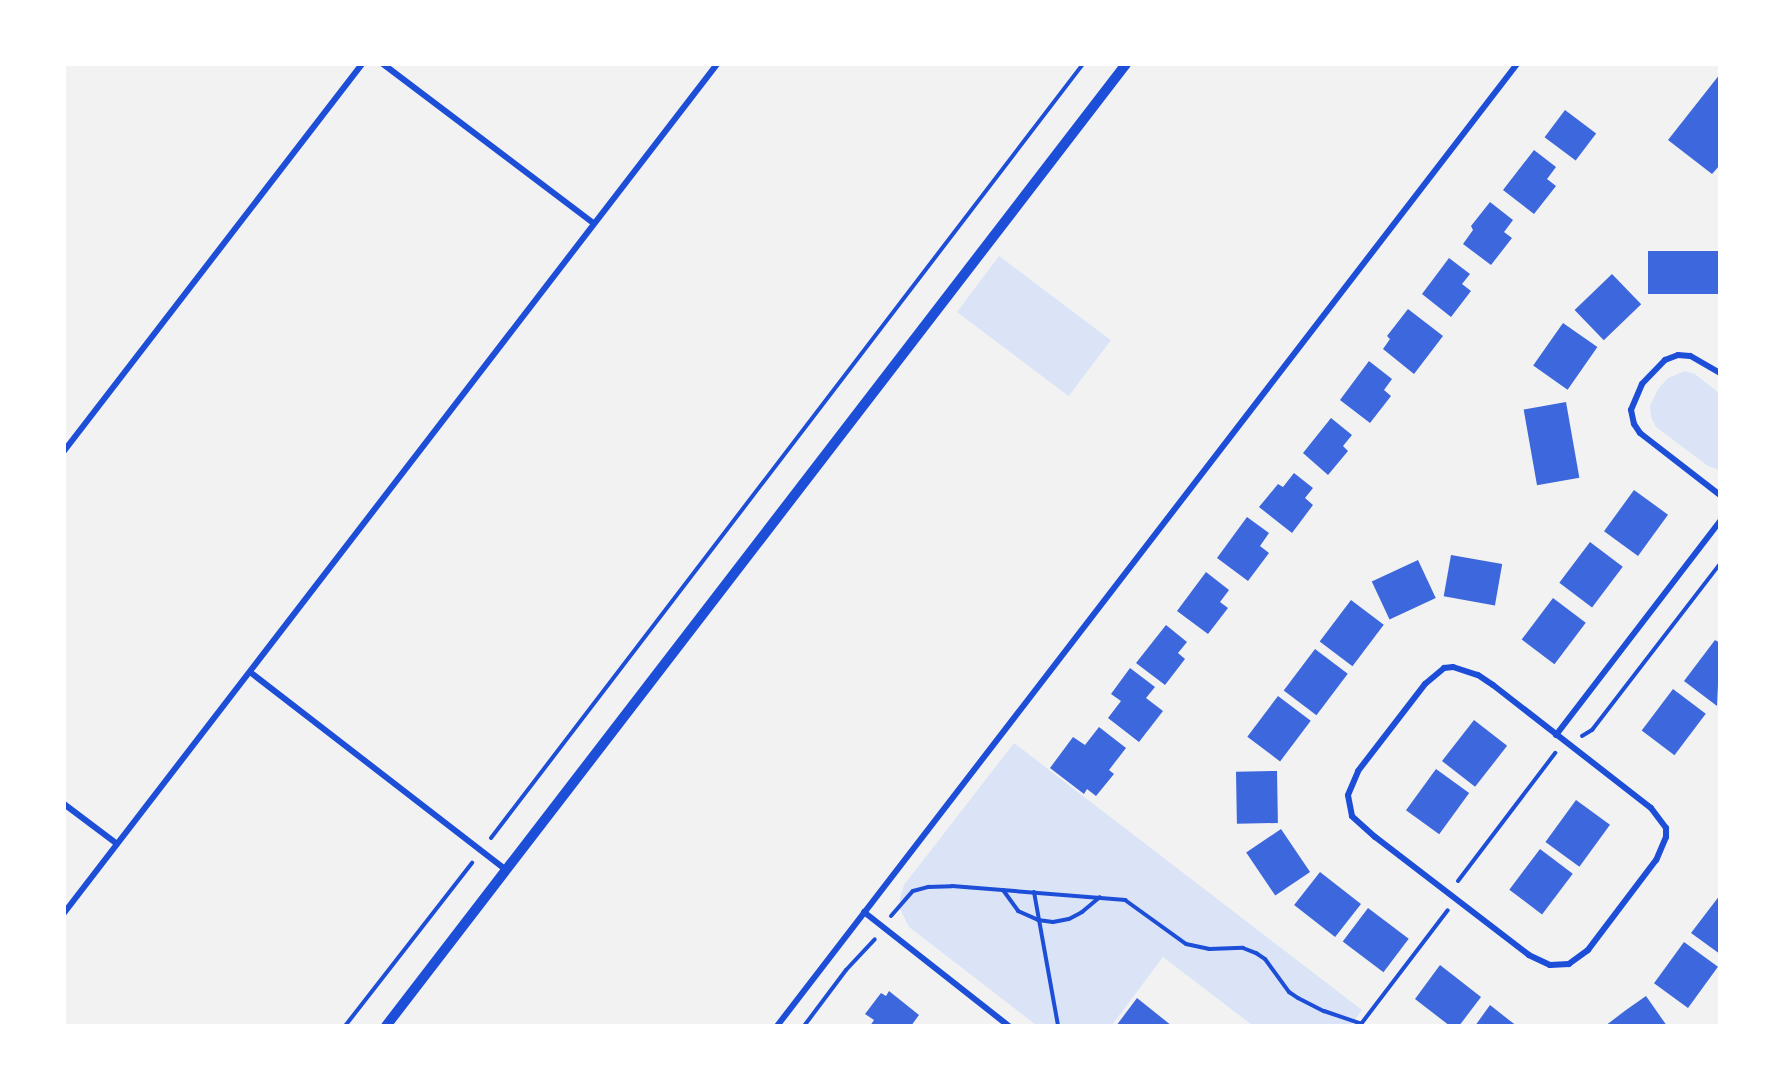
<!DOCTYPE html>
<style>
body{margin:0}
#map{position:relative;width:1784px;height:1090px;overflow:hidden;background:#f2f2f2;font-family:Cabin,sans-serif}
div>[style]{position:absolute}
.green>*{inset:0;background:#dbe4f7;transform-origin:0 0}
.building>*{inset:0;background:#3d67dc;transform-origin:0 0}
.path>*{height:4px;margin:-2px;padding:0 2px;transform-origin:2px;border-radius:2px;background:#1d4ed8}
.minor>*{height:6px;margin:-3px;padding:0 3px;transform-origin:3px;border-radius:3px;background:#1d4ed8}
.tertiary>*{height:10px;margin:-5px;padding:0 5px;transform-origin:5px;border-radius:5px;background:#1d4ed8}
span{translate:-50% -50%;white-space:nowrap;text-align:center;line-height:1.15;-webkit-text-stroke:6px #fff;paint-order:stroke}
.frame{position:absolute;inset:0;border:66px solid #fff;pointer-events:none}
</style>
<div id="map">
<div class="green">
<i style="left:999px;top:256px;width:140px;height:70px;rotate:37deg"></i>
<i style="clip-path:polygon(1685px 371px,1695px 374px,1719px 393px,1719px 470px,1708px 466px,1656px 427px,1651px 417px,1650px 406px,1658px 389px,1668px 378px)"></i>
<i style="clip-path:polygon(1014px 743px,1362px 1010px,1351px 1025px,1252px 1025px,1163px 957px,1112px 1025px,1036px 1025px,909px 927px,900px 909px,900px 898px,904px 885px)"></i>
</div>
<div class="building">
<i style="clip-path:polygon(1720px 74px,1720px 165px,1712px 174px,1668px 140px)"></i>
<i style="left:1565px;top:110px;width:39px;height:34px;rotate:37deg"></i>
<i style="clip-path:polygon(1534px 150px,1556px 167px,1547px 179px,1556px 186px,1534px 214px,1503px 190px)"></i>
<i style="clip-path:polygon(1490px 202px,1513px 220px,1504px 232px,1512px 238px,1491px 265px,1463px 244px,1473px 230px,1471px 226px)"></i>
<i style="left:1720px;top:251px;width:43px;height:72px;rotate:90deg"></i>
<i style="clip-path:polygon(1449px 258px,1470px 274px,1462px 284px,1471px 291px,1451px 317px,1422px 294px)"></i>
<i style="left:1612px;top:274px;width:42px;height:52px;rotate:46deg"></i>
<i style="clip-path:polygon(1408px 309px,1443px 336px,1414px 374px,1383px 349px,1390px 339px,1387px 336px)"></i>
<i style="left:1563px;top:323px;width:42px;height:52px;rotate:35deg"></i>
<i style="clip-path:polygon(1369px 361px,1392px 379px,1384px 390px,1391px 396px,1370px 423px,1340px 400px)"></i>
<i style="left:1566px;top:402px;width:77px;height:43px;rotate:80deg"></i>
<i style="clip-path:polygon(1331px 418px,1352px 435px,1343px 446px,1348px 451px,1328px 475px,1303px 453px)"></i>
<i style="clip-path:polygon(1294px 473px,1313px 488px,1305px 498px,1313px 505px,1292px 533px,1259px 507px,1278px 484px,1283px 487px)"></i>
<i style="left:1634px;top:490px;width:42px;height:51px;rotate:36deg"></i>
<i style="clip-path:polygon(1247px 517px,1269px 533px,1260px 546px,1269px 553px,1248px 581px,1217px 558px)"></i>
<i style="left:1590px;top:542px;width:41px;height:51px;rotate:37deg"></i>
<i style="left:1451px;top:555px;width:52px;height:42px;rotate:10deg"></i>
<i style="left:1418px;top:560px;width:42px;height:51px;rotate:65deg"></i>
<i style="clip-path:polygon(1206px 572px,1229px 590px,1220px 602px,1228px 608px,1208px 634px,1177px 611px)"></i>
<i style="left:1553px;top:598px;width:41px;height:52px;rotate:37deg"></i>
<i style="left:1351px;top:600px;width:41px;height:52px;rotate:37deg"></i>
<i style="clip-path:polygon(1166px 625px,1187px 642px,1178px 653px,1185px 659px,1165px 685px,1136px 663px)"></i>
<i style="clip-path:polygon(1715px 640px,1720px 643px,1717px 706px,1684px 681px)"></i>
<i style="left:1315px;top:649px;width:41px;height:52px;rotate:37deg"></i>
<i style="clip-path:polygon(1130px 668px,1155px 687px,1146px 698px,1163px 711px,1139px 742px,1108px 718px,1121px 701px,1111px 694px)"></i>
<i style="left:1673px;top:689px;width:41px;height:52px;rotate:37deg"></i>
<i style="left:1278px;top:696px;width:41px;height:51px;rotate:37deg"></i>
<i style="left:1474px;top:720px;width:42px;height:52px;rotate:38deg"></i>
<i style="clip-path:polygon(1099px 727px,1126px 748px,1109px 770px,1114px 774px,1096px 796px,1087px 789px,1084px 794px,1050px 768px,1073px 737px,1085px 745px)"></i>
<i style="left:1436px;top:769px;width:41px;height:51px;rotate:36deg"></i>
<i style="left:1277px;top:771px;width:52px;height:41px;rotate:89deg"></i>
<i style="left:1576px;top:800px;width:42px;height:52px;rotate:36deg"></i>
<i style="left:1281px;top:829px;width:52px;height:42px;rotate:56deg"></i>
<i style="left:1540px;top:849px;width:41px;height:51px;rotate:37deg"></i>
<i style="left:1320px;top:872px;width:52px;height:42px;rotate:38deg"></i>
<i style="clip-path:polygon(1720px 895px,1720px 954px,1691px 933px)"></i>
<i style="left:1368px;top:908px;width:51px;height:42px;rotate:37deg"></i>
<i style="left:1684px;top:942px;width:42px;height:51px;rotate:36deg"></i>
<i style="clip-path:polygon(1440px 965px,1481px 997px,1459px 1026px,1450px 1026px,1415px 999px)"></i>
<i style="clip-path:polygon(889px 991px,919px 1015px,911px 1026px,870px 1026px,874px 1020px,865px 1014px,881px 993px,886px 996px)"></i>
<i style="clip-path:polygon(1646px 996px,1667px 1026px,1605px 1026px,1626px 1010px)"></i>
<i style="clip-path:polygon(1137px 998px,1172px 1026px,1116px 1026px)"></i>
<i style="clip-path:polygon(1490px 1005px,1509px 1020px,1517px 1026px,1475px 1026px)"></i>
</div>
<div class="path">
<i style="left:1582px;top:736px;width:12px;rotate:-31deg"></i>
<i style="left:1592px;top:730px;width:210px;rotate:-52.4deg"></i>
<i style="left:491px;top:838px;width:974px;rotate:-52.59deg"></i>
<i style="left:1458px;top:881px;width:161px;rotate:-52.8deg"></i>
<i style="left:1003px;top:890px;width:26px;rotate:54deg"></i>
<i style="left:1018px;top:911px;width:22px;rotate:24deg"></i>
<i style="left:1038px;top:920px;width:15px;rotate:8deg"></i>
<i style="left:1053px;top:922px;width:16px;rotate:-11deg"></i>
<i style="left:1069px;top:919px;width:15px;rotate:-28deg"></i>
<i style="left:1082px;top:912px;width:23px;rotate:-40deg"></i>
<i style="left:1034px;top:892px;width:136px;rotate:79.8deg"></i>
<i style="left:891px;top:916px;width:33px;rotate:-49deg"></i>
<i style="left:913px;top:891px;width:16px;rotate:-15deg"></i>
<i style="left:928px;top:887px;width:24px;rotate:-2deg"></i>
<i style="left:952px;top:886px;width:174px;rotate:4.6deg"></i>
<i style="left:1125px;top:900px;width:75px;rotate:35.8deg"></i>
<i style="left:1186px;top:944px;width:24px;rotate:12deg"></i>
<i style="left:1209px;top:949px;width:34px;rotate:-2deg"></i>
<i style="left:1243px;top:948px;width:14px;rotate:21deg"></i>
<i style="left:1256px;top:953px;width:11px;rotate:34deg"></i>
<i style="left:1265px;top:959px;width:41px;rotate:54deg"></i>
<i style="left:1289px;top:992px;width:11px;rotate:34deg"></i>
<i style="left:1298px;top:998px;width:29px;rotate:27deg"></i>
<i style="left:1324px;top:1011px;width:40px;rotate:18.9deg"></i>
<i style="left:1361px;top:1024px;width:143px;rotate:-52.7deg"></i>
<i style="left:345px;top:1026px;width:207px;rotate:-52.1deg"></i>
<i style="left:804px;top:1026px;width:70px;rotate:-53.1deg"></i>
<i style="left:846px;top:970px;width:42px;rotate:-46.9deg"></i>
</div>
<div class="minor">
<i style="left:383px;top:64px;width:263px;rotate:37.1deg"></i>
<i style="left:1720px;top:373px;width:34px;rotate:-150deg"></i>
<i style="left:1690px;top:356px;width:12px;rotate:-175deg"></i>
<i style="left:1678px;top:355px;width:14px;rotate:159deg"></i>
<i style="left:1665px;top:360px;width:33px;rotate:134deg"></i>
<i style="left:1642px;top:384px;width:28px;rotate:113deg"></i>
<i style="left:1631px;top:410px;width:14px;rotate:78deg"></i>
<i style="left:1634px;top:424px;width:11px;rotate:56deg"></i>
<i style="left:1640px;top:433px;width:101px;rotate:37.8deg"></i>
<i style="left:64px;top:451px;width:488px;rotate:-52.4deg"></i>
<i style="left:1453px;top:667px;width:26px;rotate:18deg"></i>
<i style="left:1478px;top:675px;width:18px;rotate:34deg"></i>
<i style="left:1493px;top:685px;width:200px;rotate:37.9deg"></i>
<i style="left:1651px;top:808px;width:25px;rotate:53deg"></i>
<i style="left:1666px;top:828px;width:9px;rotate:90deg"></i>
<i style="left:1666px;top:837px;width:25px;rotate:113deg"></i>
<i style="left:1656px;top:860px;width:113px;rotate:127.1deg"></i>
<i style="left:1588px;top:950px;width:24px;rotate:144deg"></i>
<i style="left:1569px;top:964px;width:19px;rotate:177deg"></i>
<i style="left:1550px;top:965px;width:23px;rotate:-155deg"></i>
<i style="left:1529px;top:955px;width:194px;rotate:-142.5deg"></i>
<i style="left:1375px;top:837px;width:31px;rotate:-138deg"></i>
<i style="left:1352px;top:816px;width:21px;rotate:-101deg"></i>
<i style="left:1348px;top:795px;width:26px;rotate:-67deg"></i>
<i style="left:1358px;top:771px;width:110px;rotate:-52.4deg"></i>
<i style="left:1425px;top:684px;width:25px;rotate:-40deg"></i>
<i style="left:1444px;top:668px;width:9px;rotate:-6deg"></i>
<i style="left:250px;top:672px;width:324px;rotate:37.7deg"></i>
<i style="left:1556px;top:735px;width:270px;rotate:-52.5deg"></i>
<i style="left:64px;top:804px;width:66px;rotate:37deg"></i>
<i style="left:864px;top:912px;width:184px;rotate:38.2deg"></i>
<i style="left:64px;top:913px;width:1071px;rotate:-52.43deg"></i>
<i style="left:777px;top:1026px;width:1214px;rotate:-52.43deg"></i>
</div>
<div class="tertiary">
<i style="left:386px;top:1026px;width:1214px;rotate:-52.43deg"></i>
</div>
<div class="frame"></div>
</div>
